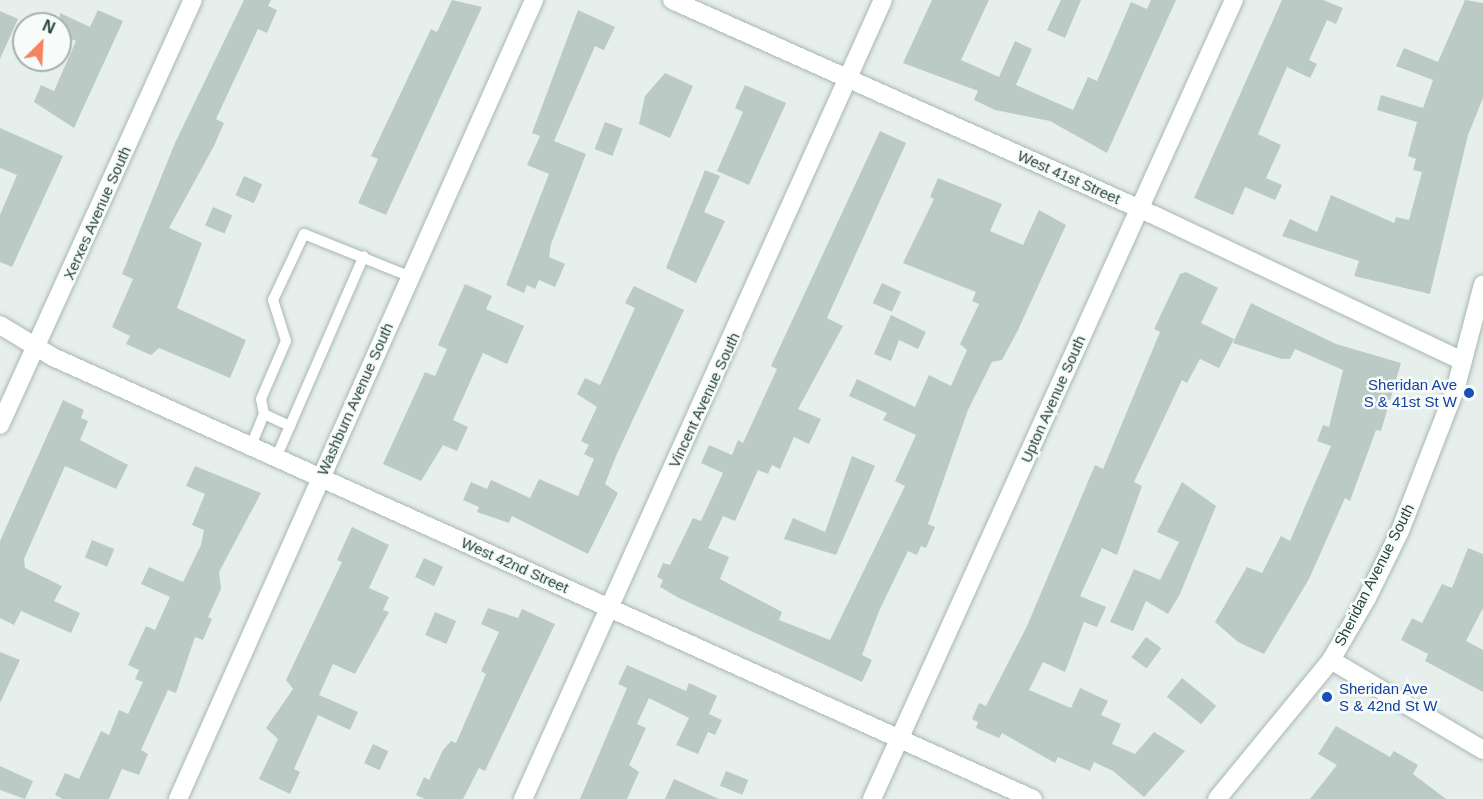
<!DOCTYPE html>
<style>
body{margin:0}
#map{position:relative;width:1483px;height:799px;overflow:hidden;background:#e6efeb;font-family:Arial,sans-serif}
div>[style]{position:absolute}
.building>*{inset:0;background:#bbcac4;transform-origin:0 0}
.roads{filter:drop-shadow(0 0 2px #a8b8b2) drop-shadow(0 0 2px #a8b8b2)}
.service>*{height:10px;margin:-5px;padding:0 5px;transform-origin:5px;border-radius:5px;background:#fff}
.minor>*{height:18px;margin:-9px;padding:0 9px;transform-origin:9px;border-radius:9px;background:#fff}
.tertiary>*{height:18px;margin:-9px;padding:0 9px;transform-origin:9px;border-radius:9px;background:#fff}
.dots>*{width:16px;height:16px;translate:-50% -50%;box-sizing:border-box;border:3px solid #f7fbf9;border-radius:50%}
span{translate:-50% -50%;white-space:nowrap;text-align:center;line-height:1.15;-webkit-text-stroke:5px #f7fbf9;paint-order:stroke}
.street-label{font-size:15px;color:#24423a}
.transit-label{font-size:15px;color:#164399}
.right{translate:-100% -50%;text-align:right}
.left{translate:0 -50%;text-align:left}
.north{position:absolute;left:12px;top:12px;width:60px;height:60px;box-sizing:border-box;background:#f7fbf9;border:2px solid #a3b1ad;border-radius:50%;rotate:24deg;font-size:16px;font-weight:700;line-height:24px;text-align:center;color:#24423a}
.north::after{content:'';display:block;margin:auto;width:21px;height:27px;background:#f4845f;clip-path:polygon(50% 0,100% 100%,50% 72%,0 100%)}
</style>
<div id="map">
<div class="building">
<i style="clip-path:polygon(244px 0,271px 0,268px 6px,277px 10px,267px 33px,258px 29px,216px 119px,224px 123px,214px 146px,169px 228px,202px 243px,177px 308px,246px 340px,230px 378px,159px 348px,151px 355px,126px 344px,130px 336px,112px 327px,133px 279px,122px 274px,175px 143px)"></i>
<i style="clip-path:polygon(452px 0,482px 7px,386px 215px,358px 203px,378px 159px,371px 156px,431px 29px,437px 32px)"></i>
<i style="clip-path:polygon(932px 0,989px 0,961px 60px,999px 77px,1015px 41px,1032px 49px,1016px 85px,1073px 110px,1088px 77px,1097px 81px,1131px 2px,1147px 9px,1151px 0,1176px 0,1107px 153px,1050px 121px,995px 110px,974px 100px,978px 91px,903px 63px)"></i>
<i style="clip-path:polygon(1061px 0,1081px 0,1065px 38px,1047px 30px)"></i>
<i style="clip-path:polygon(1282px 0,1323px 0,1343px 8px,1336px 24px,1327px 20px,1309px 60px,1317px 64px,1310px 78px,1287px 67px,1258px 134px,1281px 145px,1266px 178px,1282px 185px,1275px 200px,1245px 187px,1233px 215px,1194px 198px)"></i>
<i style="clip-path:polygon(1465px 0,1483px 3px,1483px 98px,1468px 135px,1430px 294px,1354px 276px,1359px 261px,1282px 236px,1290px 219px,1317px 232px,1331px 195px,1394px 223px,1396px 217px,1409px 220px,1422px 172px,1413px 170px,1416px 159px,1408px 156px,1417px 122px,1377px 110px,1381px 95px,1423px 108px,1433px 80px,1396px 66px,1404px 48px,1438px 62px)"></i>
<i style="clip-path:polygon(98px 10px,123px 21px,74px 128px,34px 102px,41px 85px,54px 91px,76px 41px,60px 34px,60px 13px,90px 27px)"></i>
<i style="clip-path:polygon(578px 10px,615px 27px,604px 50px,595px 46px,554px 141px,586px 154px,551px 244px,549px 257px,565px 264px,555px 287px,539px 280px,535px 289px,527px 285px,524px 293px,506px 285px,549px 174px,527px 165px,540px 136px,532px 133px)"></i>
<i style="clip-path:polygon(0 11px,18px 19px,0 59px)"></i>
<i style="clip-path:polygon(665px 73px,693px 86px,670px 138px,639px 124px,645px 96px)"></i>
<i style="clip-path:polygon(745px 85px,786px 103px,749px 185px,717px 171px,743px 112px,735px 108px)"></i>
<i style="left:605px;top:122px;width:19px;height:29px;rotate:21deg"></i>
<i style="clip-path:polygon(0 128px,63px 156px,12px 267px,0 262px,0 215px,17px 175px,0 168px)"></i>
<i style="clip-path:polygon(880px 131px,906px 143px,827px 318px,843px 326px,798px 409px,821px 419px,809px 444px,794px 437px,780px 469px,772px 465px,768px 474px,758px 470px,735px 521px,723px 516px,708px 548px,729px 557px,720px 579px,782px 612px,779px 620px,830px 640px,905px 486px,895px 481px,916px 435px,883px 420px,887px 413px,849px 396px,857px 379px,915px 407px,929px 375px,951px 386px,967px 350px,960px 344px,979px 304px,972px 301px,976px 292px,903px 263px,934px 199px,930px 197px,938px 178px,1002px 204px,990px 231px,1023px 245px,1039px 210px,1066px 225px,1018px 330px,1002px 360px,992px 362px,968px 410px,928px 524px,935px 527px,926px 548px,921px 546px,917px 555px,908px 551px,880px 609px,862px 655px,872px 660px,862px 682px,679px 598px,660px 587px,663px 580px,657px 577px,663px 563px,670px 565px,693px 518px,701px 521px,723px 473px,701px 463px,709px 445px,732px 455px,738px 440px,743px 443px,777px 369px,771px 366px)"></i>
<i style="clip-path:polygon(705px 170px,720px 176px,704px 212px,725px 221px,696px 283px,666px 268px)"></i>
<i style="left:244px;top:176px;width:20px;height:21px;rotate:24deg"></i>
<i style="left:213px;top:207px;width:21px;height:20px;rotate:23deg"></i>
<i style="clip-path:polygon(1186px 272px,1218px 288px,1201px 323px,1234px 339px,1219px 368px,1200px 359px,1187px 383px,1182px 380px,1134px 482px,1142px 486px,1117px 555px,1102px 548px,1080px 596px,1106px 607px,1097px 627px,1084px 622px,1065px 672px,1043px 662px,1029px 690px,1071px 708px,1080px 688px,1108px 701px,1101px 715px,1121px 724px,1112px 744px,1135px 754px,1154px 732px,1185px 751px,1144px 797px,1113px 771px,1094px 762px,1090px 771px,1058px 757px,1055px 763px,1002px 733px,999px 738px,976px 728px,978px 722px,972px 719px,979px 703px,986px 706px,1027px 626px,1095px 465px,1103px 469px,1160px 332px,1154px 329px,1180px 274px)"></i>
<i style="left:882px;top:283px;width:21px;height:22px;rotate:25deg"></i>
<i style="clip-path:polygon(465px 284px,492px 296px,486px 309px,524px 326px,507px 364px,483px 353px,453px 420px,468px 427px,457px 451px,443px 445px,421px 481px,383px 464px,425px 372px,435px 376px,447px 349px,438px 345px)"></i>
<i style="clip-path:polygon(634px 286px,684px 310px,616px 456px,605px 484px,618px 493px,588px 554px,512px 516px,509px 523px,477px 512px,479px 507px,463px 500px,471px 482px,487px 489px,491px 480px,530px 498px,539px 479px,578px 496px,594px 459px,584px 454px,589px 445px,581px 441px,597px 407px,577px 394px,585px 378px,600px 385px,635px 308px,625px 303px)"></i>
<i style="clip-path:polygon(1251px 303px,1336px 344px,1401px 363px,1381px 431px,1376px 430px,1350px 501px,1345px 498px,1309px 579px,1264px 654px,1238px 642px,1215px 622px,1247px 567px,1262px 573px,1281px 536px,1290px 541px,1331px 446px,1317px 441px,1323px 425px,1329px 427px,1343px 370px,1295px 349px,1290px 359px,1282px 359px,1233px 343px)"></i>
<i style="clip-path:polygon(891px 315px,926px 332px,918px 349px,899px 340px,891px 361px,874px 354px)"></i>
<i style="clip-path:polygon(63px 400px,84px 410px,81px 418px,88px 421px,80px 440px,128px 465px,116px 489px,65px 466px,24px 559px,25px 568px,62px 586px,54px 601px,80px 613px,71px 633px,21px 611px,14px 625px,0 618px,0 541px)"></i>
<i style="clip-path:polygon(852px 456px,875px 466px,836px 555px,784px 539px,793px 518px,825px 532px)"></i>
<i style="clip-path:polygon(195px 466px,261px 493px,219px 572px,221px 589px,208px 617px,212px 619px,203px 640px,195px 637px,176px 693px,168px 690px,141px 750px,148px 754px,139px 775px,122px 769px,109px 799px,63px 799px,55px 795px,65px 773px,79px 779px,101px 731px,109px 735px,119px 710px,128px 714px,143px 682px,135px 679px,139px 670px,128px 665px,146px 626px,155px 630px,170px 597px,141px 584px,149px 567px,183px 582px,201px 545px,204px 530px,192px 525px,205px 494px,186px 486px)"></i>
<i style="clip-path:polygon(1182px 482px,1216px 506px,1180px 594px,1168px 614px,1146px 601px,1133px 631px,1110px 622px,1134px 569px,1160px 580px,1179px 542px,1157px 532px)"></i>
<i style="clip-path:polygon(352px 527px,389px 545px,369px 588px,389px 597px,383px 610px,389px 612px,355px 674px,333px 664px,319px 695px,358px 712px,350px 730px,318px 715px,294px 769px,300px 772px,290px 794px,259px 779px,278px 739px,266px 728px,293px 689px,286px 680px,342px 562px,337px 560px)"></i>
<i style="left:92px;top:540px;width:24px;height:19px;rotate:22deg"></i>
<i style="clip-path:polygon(1468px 548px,1483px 554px,1483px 608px,1466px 641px,1483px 650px,1483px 692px,1425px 661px,1428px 654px,1401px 640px,1412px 618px,1422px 623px,1442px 584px,1452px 588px)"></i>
<i style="left:424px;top:558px;width:21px;height:21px;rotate:25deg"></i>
<i style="clip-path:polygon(488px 608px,518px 618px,522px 609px,555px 624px,485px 771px,479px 768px,463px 799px,425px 799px,416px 795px,424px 777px,429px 780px,443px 750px,451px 741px,456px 743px,486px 674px,481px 671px,499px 632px,481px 624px)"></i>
<i style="left:435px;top:612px;width:23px;height:25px;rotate:23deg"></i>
<i style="left:1146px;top:637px;width:19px;height:25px;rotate:36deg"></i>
<i style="clip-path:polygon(0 652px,20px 660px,0 703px)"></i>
<i style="clip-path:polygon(627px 665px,686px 691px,689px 683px,717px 696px,709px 714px,722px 720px,715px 735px,708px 732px,698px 754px,676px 745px,689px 718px,649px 698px,637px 724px,646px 728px,629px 765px,639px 772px,627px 799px,580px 799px,627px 688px,618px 684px)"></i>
<i style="left:1182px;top:678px;width:44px;height:24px;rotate:39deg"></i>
<i style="clip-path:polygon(1336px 726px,1390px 757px,1394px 751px,1418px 765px,1413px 774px,1446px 799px,1310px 799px,1337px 765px,1318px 754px)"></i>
<i style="left:373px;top:744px;width:17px;height:21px;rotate:25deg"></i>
<i style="clip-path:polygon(0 766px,33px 781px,25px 799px,0 790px)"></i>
<i style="left:726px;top:771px;width:24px;height:16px;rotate:22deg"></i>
<i style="clip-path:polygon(674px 779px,719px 799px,665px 799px)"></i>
</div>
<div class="roads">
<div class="service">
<i style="left:264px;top:414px;width:29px;rotate:25deg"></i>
<i style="left:251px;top:446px;width:35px;rotate:-68deg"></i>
<i style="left:264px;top:414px;width:15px;rotate:-101deg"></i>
<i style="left:261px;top:399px;width:63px;rotate:-66.7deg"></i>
<i style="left:286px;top:341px;width:43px;rotate:-107.6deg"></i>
<i style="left:273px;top:300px;width:73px;rotate:-64.8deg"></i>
<i style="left:304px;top:234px;width:115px;rotate:21.9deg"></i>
<i style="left:276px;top:458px;width:220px;rotate:-66.5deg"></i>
</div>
<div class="minor">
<i style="left:672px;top:0;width:532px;rotate:24.06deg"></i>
<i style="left:1158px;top:217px;width:337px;rotate:25.3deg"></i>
<i style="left:0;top:325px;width:62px;rotate:31.1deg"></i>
<i style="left:53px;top:357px;width:1075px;rotate:24.28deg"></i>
<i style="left:1331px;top:660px;width:177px;rotate:30.6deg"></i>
<i style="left:178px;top:799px;width:875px;rotate:-65.98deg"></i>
<i style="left:523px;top:799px;width:876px;rotate:-65.75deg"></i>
<i style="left:872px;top:799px;width:877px;rotate:-65.63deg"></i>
</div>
<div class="tertiary">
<i style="left:0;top:425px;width:467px;rotate:-65.6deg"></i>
<i style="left:1217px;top:799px;width:180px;rotate:-50.6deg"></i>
<i style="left:1331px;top:660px;width:72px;rotate:-59.9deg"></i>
<i style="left:1367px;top:598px;width:75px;rotate:-63.8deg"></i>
<i style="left:1400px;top:531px;width:155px;rotate:-68.7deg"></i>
<i style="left:1456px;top:387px;width:106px;rotate:-75.3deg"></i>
</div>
</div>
<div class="dots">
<i style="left:1469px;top:393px;background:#1a4fb4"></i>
<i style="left:1327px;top:697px;background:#1a4fb4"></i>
</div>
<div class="street-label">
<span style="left:1069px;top:177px;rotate:24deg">West 41st Street</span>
<span style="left:97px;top:213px;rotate:-66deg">Xerxes Avenue South</span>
<span style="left:355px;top:399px;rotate:-66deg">Washburn Avenue South</span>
<span style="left:1053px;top:399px;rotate:-66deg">Upton Avenue South</span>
<span style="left:704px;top:400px;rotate:-65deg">Vincent Avenue South</span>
<span style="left:515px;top:565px;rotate:24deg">West 42nd Street</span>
<span style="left:1374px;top:575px;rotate:-63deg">Sheridan Avenue South</span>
</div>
<div class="transit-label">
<span class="right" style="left:1457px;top:393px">Sheridan Ave<br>S &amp; 41st St W</span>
<span class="left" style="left:1339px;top:697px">Sheridan Ave<br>S &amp; 42nd St W</span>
</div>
<div class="north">N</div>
</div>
